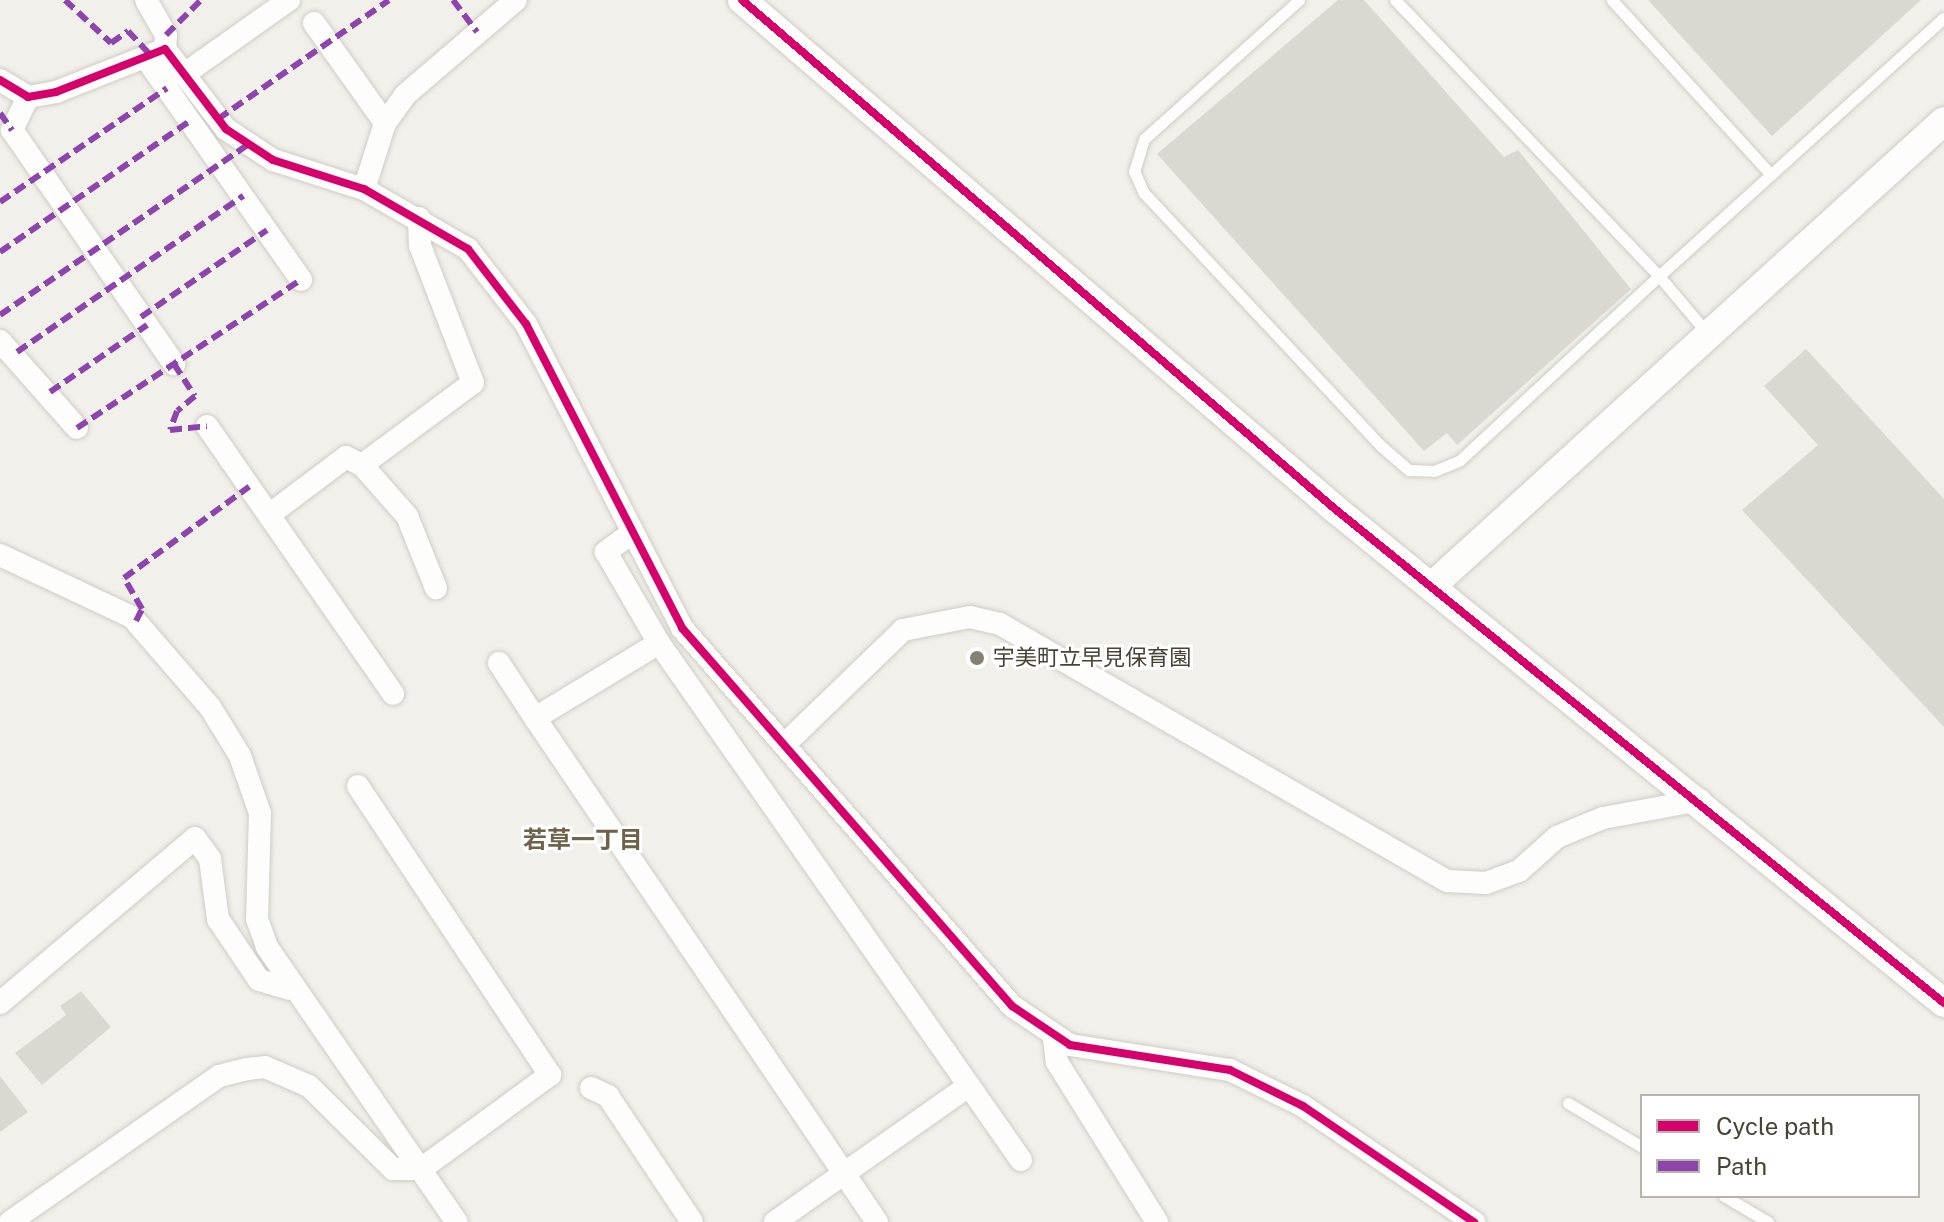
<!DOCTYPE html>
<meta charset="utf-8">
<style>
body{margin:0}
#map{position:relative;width:1944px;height:1222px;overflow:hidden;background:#f2f0ea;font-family:"Public Sans","Noto Sans JP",sans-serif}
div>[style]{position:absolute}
.building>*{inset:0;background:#dad8d1}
.roads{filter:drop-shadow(0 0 2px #cfccc6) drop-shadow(0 0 2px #cfccc6)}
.service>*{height:11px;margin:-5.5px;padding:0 5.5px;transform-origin:5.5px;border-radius:5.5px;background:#fdfdfc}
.minor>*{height:22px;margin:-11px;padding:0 11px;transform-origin:11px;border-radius:11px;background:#fdfdfc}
.tertiary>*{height:28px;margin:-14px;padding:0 14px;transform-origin:14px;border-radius:14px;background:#fdfdfc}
.quiet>*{height:6px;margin-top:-3px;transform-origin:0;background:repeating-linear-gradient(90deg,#8e44ad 0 12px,transparent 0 18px)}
.cycleway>*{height:8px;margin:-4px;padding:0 4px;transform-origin:4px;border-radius:4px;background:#d6006c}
.dots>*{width:22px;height:22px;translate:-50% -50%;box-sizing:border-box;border:4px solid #fff;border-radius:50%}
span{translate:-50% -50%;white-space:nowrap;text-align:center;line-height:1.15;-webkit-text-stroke:6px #fff;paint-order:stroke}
.poi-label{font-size:22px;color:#4a4335}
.left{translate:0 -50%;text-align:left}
.neighbourhood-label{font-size:24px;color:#6e624b;font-weight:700}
.legend{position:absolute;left:1640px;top:1094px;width:280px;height:104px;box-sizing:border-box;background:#fff;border:2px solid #b7b4ae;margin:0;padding:10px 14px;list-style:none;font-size:24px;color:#4a4335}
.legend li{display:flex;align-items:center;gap:16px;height:40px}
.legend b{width:40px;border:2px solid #b7b4ae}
</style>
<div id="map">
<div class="building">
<i style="clip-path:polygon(1338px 0,1364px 0,1504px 157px,1518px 150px,1631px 289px,1457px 445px,1447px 433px,1424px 451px,1157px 154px)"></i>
<i style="clip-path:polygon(1648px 0,1921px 0,1772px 136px)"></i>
<i style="clip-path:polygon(1806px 349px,1944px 499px,1944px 727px,1742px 510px,1818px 445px,1764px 386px)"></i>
<i style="clip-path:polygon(81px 991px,111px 1027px,42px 1085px,15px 1053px,66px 1015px,60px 1006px)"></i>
<i style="clip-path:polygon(0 1076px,28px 1112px,0 1132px)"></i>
</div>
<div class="roads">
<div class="service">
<i style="left:1299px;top:0;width:208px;rotate:138.1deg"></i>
<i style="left:1144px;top:139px;width:34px;rotate:107deg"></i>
<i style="left:1134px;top:171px;width:24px;rotate:66deg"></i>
<i style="left:1144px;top:193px;width:347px;rotate:46.9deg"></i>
<i style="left:1381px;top:446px;width:37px;rotate:41deg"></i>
<i style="left:1409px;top:470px;width:25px;rotate:2deg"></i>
<i style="left:1434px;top:471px;width:27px;rotate:-22deg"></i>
<i style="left:1459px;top:461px;width:272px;rotate:-42.8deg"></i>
<i style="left:1659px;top:276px;width:382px;rotate:-133.7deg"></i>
<i style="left:1612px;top:0;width:236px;rotate:47.7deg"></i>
<i style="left:1708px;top:334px;width:76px;rotate:-130.2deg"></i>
<i style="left:1659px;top:276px;width:384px;rotate:-42.2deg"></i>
<i style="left:1568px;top:1103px;width:86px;rotate:30.7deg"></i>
<i style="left:1724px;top:1196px;width:51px;rotate:30.6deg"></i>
</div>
<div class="minor">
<i style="left:146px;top:0;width:40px;rotate:60.3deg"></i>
<i style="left:166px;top:35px;width:14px;rotate:94deg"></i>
<i style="left:314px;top:23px;width:123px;rotate:54.6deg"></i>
<i style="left:145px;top:57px;width:272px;rotate:55deg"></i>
<i style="left:183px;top:75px;width:130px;rotate:-35.3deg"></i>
<i style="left:0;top:80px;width:33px;rotate:31deg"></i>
<i style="left:28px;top:97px;width:28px;rotate:-10deg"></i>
<i style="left:56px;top:92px;width:117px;rotate:-21.5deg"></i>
<i style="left:165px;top:49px;width:101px;rotate:52.7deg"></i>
<i style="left:226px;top:129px;width:56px;rotate:33.4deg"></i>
<i style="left:273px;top:160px;width:96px;rotate:17.7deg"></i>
<i style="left:364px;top:189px;width:120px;rotate:30deg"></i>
<i style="left:468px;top:249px;width:95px;rotate:52.3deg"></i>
<i style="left:526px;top:324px;width:342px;rotate:62.8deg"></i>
<i style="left:682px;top:628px;width:502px;rotate:48.88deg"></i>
<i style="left:1012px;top:1006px;width:70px;rotate:33.9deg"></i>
<i style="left:1070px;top:1045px;width:162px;rotate:8.9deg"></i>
<i style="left:1230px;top:1070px;width:81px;rotate:26.3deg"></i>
<i style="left:1303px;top:1106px;width:207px;rotate:34.2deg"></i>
<i style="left:28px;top:97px;width:37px;rotate:116deg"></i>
<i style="left:12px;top:130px;width:285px;rotate:55.3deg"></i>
<i style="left:364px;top:189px;width:69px;rotate:-72.3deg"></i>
<i style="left:385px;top:123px;width:34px;rotate:-54deg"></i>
<i style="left:405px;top:95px;width:146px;rotate:-40.6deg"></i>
<i style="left:0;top:341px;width:116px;rotate:48.5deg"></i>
<i style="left:207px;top:426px;width:326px;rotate:55.2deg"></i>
<i style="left:362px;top:465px;width:68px;rotate:48.6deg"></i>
<i style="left:407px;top:516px;width:78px;rotate:68.1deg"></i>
<i style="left:269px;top:515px;width:96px;rotate:-37deg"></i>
<i style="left:346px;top:457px;width:18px;rotate:27deg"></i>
<i style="left:362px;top:465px;width:138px;rotate:-36.5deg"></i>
<i style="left:473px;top:383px;width:147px;rotate:-111.1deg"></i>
<i style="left:420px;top:246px;width:28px;rotate:-92deg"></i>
<i style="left:629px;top:535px;width:29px;rotate:144deg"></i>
<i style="left:606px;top:552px;width:105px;rotate:59.8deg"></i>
<i style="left:659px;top:643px;width:145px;rotate:148.8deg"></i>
<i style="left:535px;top:718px;width:609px;rotate:55.84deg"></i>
<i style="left:0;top:555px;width:146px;rotate:25.2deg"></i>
<i style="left:132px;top:617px;width:119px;rotate:49.1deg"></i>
<i style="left:210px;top:707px;width:57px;rotate:58.5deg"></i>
<i style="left:240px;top:756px;width:60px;rotate:70.7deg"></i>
<i style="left:260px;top:813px;width:106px;rotate:91.6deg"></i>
<i style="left:257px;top:919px;width:30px;rotate:70deg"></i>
<i style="left:267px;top:947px;width:334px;rotate:55.4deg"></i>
<i style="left:659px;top:643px;width:631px;rotate:55deg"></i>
<i style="left:499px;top:663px;width:66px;rotate:56.8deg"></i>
<i style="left:785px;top:744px;width:164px;rotate:-44deg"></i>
<i style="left:903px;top:630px;width:68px;rotate:-11deg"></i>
<i style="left:970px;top:617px;width:31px;rotate:13deg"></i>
<i style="left:1000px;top:624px;width:516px;rotate:29.9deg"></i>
<i style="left:1447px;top:881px;width:39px;rotate:3deg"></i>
<i style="left:1486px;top:883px;width:35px;rotate:-20deg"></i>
<i style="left:1519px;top:871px;width:51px;rotate:-41.8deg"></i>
<i style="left:1557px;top:837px;width:50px;rotate:-22.4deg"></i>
<i style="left:1603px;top:818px;width:99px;rotate:-10.5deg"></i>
<i style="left:0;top:1003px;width:255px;rotate:-40.2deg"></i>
<i style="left:195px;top:838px;width:26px;rotate:54deg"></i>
<i style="left:210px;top:859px;width:61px;rotate:82.4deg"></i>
<i style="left:218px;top:919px;width:73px;rotate:56.1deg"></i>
<i style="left:259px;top:980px;width:32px;rotate:16deg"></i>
<i style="left:1054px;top:1039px;width:23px;rotate:83deg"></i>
<i style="left:1057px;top:1062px;width:189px;rotate:58deg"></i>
<i style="left:591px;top:1088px;width:19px;rotate:25deg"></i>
<i style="left:608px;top:1096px;width:151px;rotate:56.3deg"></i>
<i style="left:10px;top:1222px;width:255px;rotate:-34.9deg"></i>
<i style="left:219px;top:1076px;width:29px;rotate:-14deg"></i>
<i style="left:247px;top:1069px;width:18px;rotate:-6deg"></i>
<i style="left:265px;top:1067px;width:48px;rotate:23.4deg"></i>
<i style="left:309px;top:1086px;width:118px;rotate:44.7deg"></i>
<i style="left:393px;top:1169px;width:28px"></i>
<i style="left:421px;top:1169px;width:160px;rotate:-36.1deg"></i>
<i style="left:550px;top:1075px;width:347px;rotate:-123.6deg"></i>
<i style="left:775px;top:1222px;width:233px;rotate:-35.1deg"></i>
</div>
<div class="tertiary">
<i style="left:742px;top:0;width:781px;rotate:40.64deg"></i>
<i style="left:1335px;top:509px;width:784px;rotate:39.05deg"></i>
<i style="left:1433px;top:585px;width:690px;rotate:-42.24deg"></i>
</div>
</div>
<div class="quiet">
<i style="left:65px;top:0;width:63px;rotate:43.1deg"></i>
<i style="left:111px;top:43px;width:21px;rotate:-35deg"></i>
<i style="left:128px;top:31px;width:33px;rotate:47deg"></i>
<i style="left:453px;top:0;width:40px;rotate:53deg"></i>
<i style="left:166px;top:35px;width:49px;rotate:-45deg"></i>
<i style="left:0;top:113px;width:21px;rotate:55deg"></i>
<i style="left:218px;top:119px;width:208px;rotate:-34.8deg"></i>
<i style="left:0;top:202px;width:202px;rotate:-34.3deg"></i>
<i style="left:0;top:252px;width:231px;rotate:-34.6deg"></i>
<i style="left:0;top:315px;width:302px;rotate:-34.5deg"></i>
<i style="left:141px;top:317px;width:153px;rotate:-34.6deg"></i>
<i style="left:17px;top:352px;width:275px;rotate:-34.6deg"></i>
<i style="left:174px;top:364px;width:38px;rotate:57deg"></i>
<i style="left:195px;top:396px;width:23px;rotate:140deg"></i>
<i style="left:177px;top:411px;width:20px;rotate:110deg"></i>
<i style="left:170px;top:430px;width:37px;rotate:-6deg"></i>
<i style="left:50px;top:392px;width:118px;rotate:-34.6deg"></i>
<i style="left:77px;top:428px;width:268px;rotate:-33.5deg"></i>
<i style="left:136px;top:621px;width:13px;rotate:-63deg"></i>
<i style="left:142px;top:609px;width:36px;rotate:-120deg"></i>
<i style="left:124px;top:578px;width:155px;rotate:-36.1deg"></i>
</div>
<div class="cycleway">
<i style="left:742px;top:0;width:781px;rotate:40.64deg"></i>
<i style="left:1335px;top:509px;width:784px;rotate:39.05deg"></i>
<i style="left:0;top:80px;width:33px;rotate:31deg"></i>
<i style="left:28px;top:97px;width:28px;rotate:-10deg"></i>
<i style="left:56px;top:92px;width:117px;rotate:-21.5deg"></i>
<i style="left:165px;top:49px;width:101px;rotate:52.7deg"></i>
<i style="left:226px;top:129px;width:56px;rotate:33.4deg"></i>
<i style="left:273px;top:160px;width:96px;rotate:17.7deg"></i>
<i style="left:364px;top:189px;width:120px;rotate:30deg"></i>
<i style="left:468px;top:249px;width:95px;rotate:52.3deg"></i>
<i style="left:526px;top:324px;width:342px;rotate:62.8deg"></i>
<i style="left:682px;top:628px;width:502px;rotate:48.88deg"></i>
<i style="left:1012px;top:1006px;width:70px;rotate:33.9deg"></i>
<i style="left:1070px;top:1045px;width:162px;rotate:8.9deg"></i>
<i style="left:1230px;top:1070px;width:81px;rotate:26.3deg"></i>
<i style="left:1303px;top:1106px;width:207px;rotate:34.2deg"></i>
</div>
<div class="dots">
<i style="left:977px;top:658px;background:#858074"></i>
</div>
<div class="poi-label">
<span class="left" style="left:993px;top:658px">宇美町立早見保育園</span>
</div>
<div class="neighbourhood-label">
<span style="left:583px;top:840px">若草一丁目</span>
</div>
<ul class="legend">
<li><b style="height:10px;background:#d6006c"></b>Cycle path</li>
<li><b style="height:10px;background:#8e44ad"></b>Path</li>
</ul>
</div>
